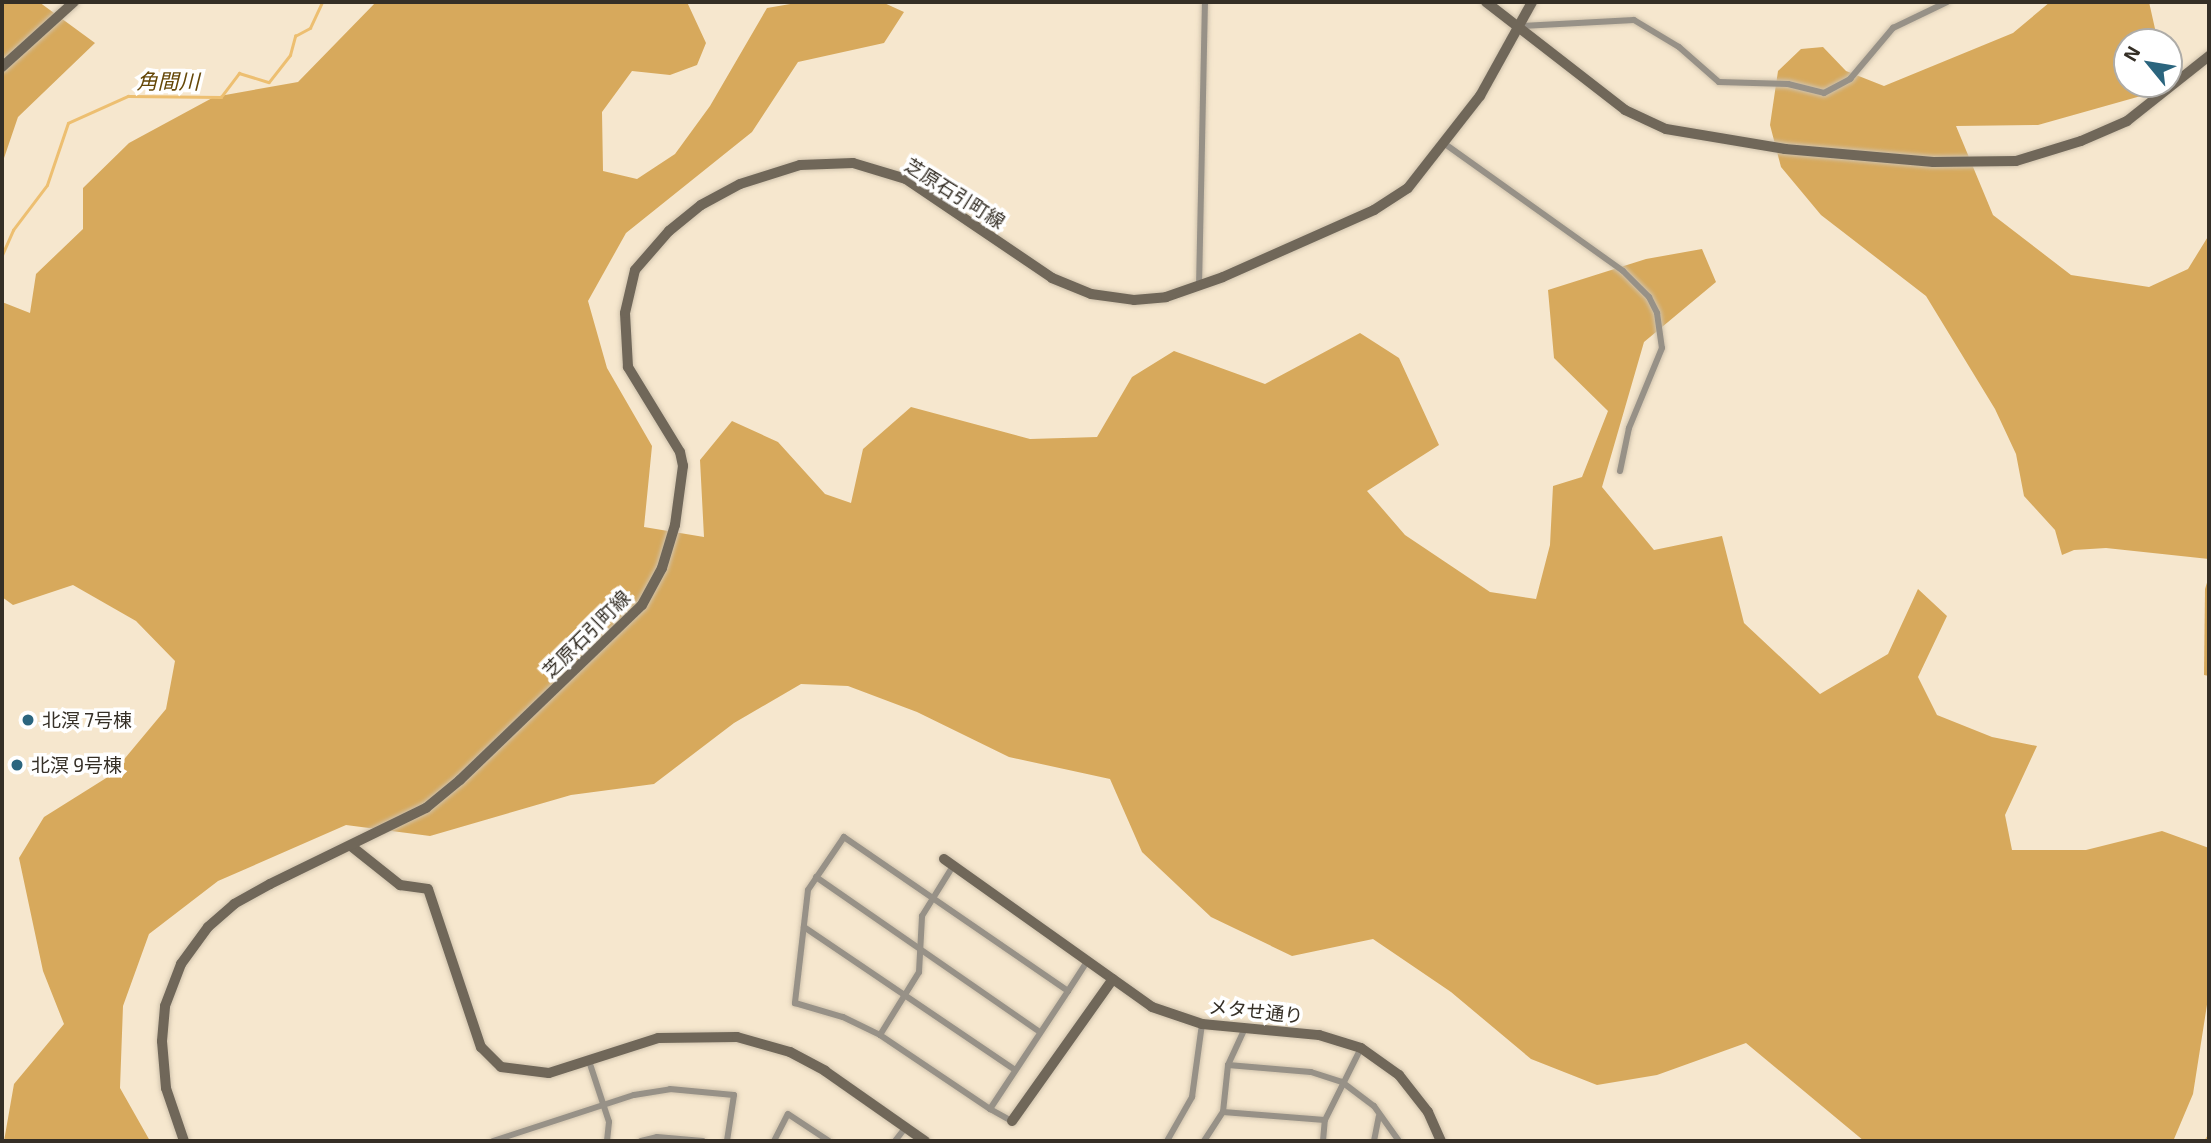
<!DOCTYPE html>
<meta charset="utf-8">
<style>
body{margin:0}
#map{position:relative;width:2211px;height:1143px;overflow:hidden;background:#f6e7ce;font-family:"Exo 2","Noto Sans JP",sans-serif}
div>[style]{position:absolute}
.forest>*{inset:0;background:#d7a95c}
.stream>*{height:2.5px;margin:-1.25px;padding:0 1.25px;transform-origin:1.25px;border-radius:1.25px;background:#edbf71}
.roads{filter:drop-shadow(0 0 2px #cfc2ac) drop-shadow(0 0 2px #cfc2ac)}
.street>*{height:6px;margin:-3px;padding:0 3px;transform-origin:3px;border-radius:3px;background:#979187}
.secondary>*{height:10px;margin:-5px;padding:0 5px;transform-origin:5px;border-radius:5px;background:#706759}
.dots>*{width:19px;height:19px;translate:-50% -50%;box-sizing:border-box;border:4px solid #fff;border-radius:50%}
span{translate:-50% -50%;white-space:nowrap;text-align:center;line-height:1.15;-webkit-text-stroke:7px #fff;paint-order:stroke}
.street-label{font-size:19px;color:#352f26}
.poi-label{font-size:19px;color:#352f26}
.left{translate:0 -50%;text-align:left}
.water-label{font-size:21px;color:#654707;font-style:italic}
.frame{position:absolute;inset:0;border:4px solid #352f26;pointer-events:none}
.north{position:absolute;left:2113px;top:28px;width:70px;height:70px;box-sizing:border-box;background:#fff;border:2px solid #aeaca8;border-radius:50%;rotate:300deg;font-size:19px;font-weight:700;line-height:28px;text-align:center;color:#352f26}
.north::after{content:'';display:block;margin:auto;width:24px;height:32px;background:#2b657e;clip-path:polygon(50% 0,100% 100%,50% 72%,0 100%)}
</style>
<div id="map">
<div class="forest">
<i style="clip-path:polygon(2px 2px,39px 2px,95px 43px,18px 117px,2px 164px)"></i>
<i style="clip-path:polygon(376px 2px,687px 2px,706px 43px,697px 65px,670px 75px,632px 71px,602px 112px,603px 171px,637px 179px,675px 154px,710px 106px,767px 8px,802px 2px,882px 2px,904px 12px,884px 43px,798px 62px,752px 132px,626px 233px,588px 301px,607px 368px,652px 446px,644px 527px,704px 537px,700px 460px,732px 421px,778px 442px,825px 494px,851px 503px,863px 449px,911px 407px,1030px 439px,1097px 437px,1132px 377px,1174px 351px,1265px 384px,1360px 333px,1399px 358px,1439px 445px,1367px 491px,1405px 535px,1490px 592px,1536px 599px,1550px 545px,1553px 486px,1582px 477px,1608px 411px,1554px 358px,1548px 290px,1646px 259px,1702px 249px,1716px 282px,1644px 342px,1602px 487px,1654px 550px,1722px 536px,1744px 623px,1820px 694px,1888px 654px,1918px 589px,1947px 616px,1918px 677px,1937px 715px,1992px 737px,2037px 746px,2005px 815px,2012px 850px,2086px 850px,2162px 831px,2209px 848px,2209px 992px,2193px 1094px,2174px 1139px,2180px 1141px,1864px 1141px,1746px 1043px,1657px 1075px,1597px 1085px,1531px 1059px,1451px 992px,1373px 939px,1292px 956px,1211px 917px,1142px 852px,1110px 779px,1009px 757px,917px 712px,848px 686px,801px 684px,734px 723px,654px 784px,571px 795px,430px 836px,346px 825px,218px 881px,149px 934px,123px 1006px,120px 1088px,150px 1141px,4px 1141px,14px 1084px,64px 1024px,43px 971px,19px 858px,44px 817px,111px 775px,166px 709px,175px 661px,136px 621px,73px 585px,13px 605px,2px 597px,2px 302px,30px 313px,36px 274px,83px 229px,83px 188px,129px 143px,214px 97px,298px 82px)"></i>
<i style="clip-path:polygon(2050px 2px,2149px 2px,2158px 42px,2127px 42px,2127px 84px,2153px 84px,2148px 94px,2038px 125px,1956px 126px,1993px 215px,2071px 275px,2149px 287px,2188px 269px,2209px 235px,2209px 559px,2106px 548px,2074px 550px,2062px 555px,2055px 530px,2024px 496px,2016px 454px,1995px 409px,1926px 296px,1821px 215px,1781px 167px,1770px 125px,1778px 71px,1801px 49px,1823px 47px,1846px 71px,1884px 86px,2013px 33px)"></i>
<i style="clip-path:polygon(2209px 576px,2209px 676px,2204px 675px,2205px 589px)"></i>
</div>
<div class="stream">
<i style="left:2px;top:255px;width:27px;rotate:-66deg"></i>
<i style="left:13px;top:230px;width:56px;rotate:-52.9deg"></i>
<i style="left:47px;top:185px;width:65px;rotate:-71.3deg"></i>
<i style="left:68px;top:123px;width:66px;rotate:-24.2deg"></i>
<i style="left:128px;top:96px;width:93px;rotate:0.6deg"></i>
<i style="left:221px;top:97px;width:30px;rotate:-53deg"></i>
<i style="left:239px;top:73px;width:31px;rotate:17deg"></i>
<i style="left:269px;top:82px;width:34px;rotate:-52deg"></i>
<i style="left:290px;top:55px;width:20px;rotate:-75deg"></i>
<i style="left:295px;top:36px;width:17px;rotate:-28deg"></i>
<i style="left:310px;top:28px;width:29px;rotate:-65deg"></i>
<i style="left:2205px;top:1141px;width:7px;rotate:-56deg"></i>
</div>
<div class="roads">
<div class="street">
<i style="left:1522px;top:26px;width:112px;rotate:-3.1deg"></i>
<i style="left:1634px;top:20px;width:52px;rotate:31deg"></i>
<i style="left:1679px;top:47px;width:53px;rotate:41.2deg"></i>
<i style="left:1719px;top:82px;width:69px;rotate:1.7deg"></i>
<i style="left:1788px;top:84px;width:37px;rotate:14deg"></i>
<i style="left:1824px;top:93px;width:30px;rotate:-28deg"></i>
<i style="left:1850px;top:79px;width:67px;rotate:-49.9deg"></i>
<i style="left:1893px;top:28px;width:60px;rotate:-25.7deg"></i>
<i style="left:1445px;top:144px;width:219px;rotate:35.5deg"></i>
<i style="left:1623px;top:271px;width:37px;rotate:45deg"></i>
<i style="left:1649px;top:297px;width:18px;rotate:63deg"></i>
<i style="left:1657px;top:313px;width:35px;rotate:82deg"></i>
<i style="left:1662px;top:348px;width:87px;rotate:112.4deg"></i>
<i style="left:1629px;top:428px;width:44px;rotate:101.8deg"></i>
<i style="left:1199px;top:287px;width:285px;rotate:-88.8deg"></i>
<i style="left:816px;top:877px;width:272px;rotate:34.7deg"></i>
<i style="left:804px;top:927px;width:255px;rotate:34.1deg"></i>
<i style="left:1068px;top:991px;width:37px;rotate:-57deg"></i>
<i style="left:880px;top:1035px;width:74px;rotate:-58.2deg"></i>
<i style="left:919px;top:972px;width:56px;rotate:-86.9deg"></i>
<i style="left:922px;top:916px;width:59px;rotate:-58.2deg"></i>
<i style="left:589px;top:1061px;width:64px;rotate:71.8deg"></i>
<i style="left:609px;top:1122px;width:19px;rotate:96deg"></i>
<i style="left:1228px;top:1065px;width:83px;rotate:4.8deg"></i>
<i style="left:1311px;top:1072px;width:33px;rotate:18deg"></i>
<i style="left:1342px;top:1082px;width:40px;rotate:37deg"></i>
<i style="left:1374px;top:1106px;width:43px;rotate:54.5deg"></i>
<i style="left:990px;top:1109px;width:141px;rotate:-56.5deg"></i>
<i style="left:1068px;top:991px;width:272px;rotate:-145.5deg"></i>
<i style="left:844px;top:837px;width:64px;rotate:124.2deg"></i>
<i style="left:808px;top:890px;width:114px;rotate:96.6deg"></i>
<i style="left:795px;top:1003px;width:50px;rotate:16.3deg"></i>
<i style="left:843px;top:1017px;width:41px;rotate:25.9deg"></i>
<i style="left:880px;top:1035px;width:133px;rotate:33.9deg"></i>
<i style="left:990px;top:1109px;width:25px;rotate:29deg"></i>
<i style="left:1223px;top:1112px;width:102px;rotate:4.5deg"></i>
<i style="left:493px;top:1141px;width:148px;rotate:-18.1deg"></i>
<i style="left:634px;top:1095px;width:36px;rotate:-9deg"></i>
<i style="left:670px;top:1089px;width:64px;rotate:5.4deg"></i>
<i style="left:734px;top:1095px;width:47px;rotate:98.7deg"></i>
<i style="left:641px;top:1141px;width:16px;rotate:-14deg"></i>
<i style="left:657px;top:1137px;width:46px;rotate:5deg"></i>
<i style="left:774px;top:1141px;width:30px;rotate:-63deg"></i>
<i style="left:788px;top:1114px;width:49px;rotate:33.4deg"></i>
<i style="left:895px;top:1141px;width:16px;rotate:-52deg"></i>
<i style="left:1167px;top:1141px;width:51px;rotate:-60.4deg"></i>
<i style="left:1192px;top:1097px;width:74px;rotate:-82.2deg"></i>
<i style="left:1204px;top:1141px;width:35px;rotate:-57deg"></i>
<i style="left:1223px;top:1112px;width:47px;rotate:-83.9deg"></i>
<i style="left:1228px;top:1065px;width:41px;rotate:-65.3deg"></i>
<i style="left:1323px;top:1141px;width:21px;rotate:-85deg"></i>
<i style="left:1325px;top:1120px;width:80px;rotate:-63.4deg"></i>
<i style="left:1374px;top:1141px;width:25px;rotate:-79deg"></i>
</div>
<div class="secondary">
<i style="left:1486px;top:2px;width:176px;rotate:37.8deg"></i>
<i style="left:1625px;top:110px;width:45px;rotate:24.9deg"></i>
<i style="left:1666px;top:129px;width:121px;rotate:9.5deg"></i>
<i style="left:1785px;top:149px;width:149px;rotate:5deg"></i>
<i style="left:1933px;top:162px;width:83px;rotate:-0.7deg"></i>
<i style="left:2016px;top:161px;width:68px;rotate:-17.1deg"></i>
<i style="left:2081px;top:141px;width:50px;rotate:-23.5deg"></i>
<i style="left:2127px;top:121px;width:105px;rotate:-38.4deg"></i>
<i style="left:2px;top:67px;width:97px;rotate:-42.1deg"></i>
<i style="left:351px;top:846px;width:63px;rotate:38.5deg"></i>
<i style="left:400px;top:885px;width:28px;rotate:8deg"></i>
<i style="left:428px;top:889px;width:167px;rotate:71.5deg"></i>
<i style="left:481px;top:1047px;width:28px;rotate:45deg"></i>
<i style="left:501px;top:1067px;width:48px;rotate:7.1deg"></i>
<i style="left:549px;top:1073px;width:114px;rotate:-17.8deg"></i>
<i style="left:658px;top:1038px;width:79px;rotate:-0.7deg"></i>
<i style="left:737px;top:1037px;width:55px;rotate:15.8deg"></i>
<i style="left:790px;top:1052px;width:40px;rotate:28deg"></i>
<i style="left:825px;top:1071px;width:122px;rotate:35deg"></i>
<i style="left:944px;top:859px;width:255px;rotate:35.4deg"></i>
<i style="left:1152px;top:1007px;width:53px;rotate:18.8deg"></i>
<i style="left:1202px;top:1024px;width:118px;rotate:5.4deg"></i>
<i style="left:1319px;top:1035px;width:44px;rotate:17.2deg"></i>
<i style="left:1361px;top:1048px;width:47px;rotate:35.4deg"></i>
<i style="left:1399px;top:1075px;width:47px;rotate:51.9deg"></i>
<i style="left:1428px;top:1112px;width:32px;rotate:66deg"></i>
<i style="left:1012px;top:1121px;width:174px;rotate:-54.6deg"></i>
<i style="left:184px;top:1141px;width:56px;rotate:-108.8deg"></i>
<i style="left:166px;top:1088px;width:47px;rotate:-94.9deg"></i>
<i style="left:162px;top:1041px;width:35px;rotate:-85deg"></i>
<i style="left:165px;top:1006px;width:45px;rotate:-69.1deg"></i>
<i style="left:181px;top:964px;width:46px;rotate:-53.9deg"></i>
<i style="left:208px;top:927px;width:35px;rotate:-41deg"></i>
<i style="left:234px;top:904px;width:41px;rotate:-29.1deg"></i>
<i style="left:270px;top:884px;width:174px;rotate:-26deg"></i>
<i style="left:426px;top:808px;width:44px;rotate:-39.5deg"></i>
<i style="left:460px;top:780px;width:252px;rotate:-43.9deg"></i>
<i style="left:642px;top:605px;width:42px;rotate:-61.6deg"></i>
<i style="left:662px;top:568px;width:45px;rotate:-73.2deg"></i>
<i style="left:675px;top:525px;width:60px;rotate:-82.3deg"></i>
<i style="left:683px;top:466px;width:14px;rotate:-102deg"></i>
<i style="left:680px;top:452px;width:100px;rotate:-121.5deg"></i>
<i style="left:628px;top:367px;width:54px;rotate:-93.2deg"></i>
<i style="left:625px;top:313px;width:44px;rotate:-76.9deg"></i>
<i style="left:635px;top:270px;width:52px;rotate:-48.9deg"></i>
<i style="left:669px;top:231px;width:41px;rotate:-39.1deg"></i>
<i style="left:701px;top:205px;width:44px;rotate:-28.3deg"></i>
<i style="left:740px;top:184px;width:63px;rotate:-17.6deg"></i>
<i style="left:800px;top:165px;width:53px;rotate:-2.2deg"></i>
<i style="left:853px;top:163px;width:55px;rotate:16.8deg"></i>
<i style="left:906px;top:179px;width:176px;rotate:34.1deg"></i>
<i style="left:1052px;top:278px;width:42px;rotate:22.3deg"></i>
<i style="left:1091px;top:294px;width:43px;rotate:7.9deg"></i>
<i style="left:1134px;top:300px;width:32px;rotate:-5deg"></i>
<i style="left:1166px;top:297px;width:60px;rotate:-19.3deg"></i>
<i style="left:1223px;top:277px;width:165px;rotate:-23.9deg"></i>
<i style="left:1374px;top:210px;width:40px;rotate:-32.9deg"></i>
<i style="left:1408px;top:188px;width:117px;rotate:-52deg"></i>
<i style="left:1480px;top:96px;width:107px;rotate:-61deg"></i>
</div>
</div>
<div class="dots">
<i style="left:28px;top:720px;background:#2b657e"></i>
<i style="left:17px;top:765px;background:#2b657e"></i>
</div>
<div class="street-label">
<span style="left:955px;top:193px;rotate:32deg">芝原石引町線</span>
<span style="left:586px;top:634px;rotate:-45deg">芝原石引町線</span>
<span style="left:1256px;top:1011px;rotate:6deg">メタせ通り</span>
</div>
<div class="poi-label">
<span class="left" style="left:42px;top:720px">北溟 7号棟</span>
<span class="left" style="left:31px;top:765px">北溟 9号棟</span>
</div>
<div class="water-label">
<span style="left:168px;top:81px">角間川</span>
</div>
<div class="frame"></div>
<div class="north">N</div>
</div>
